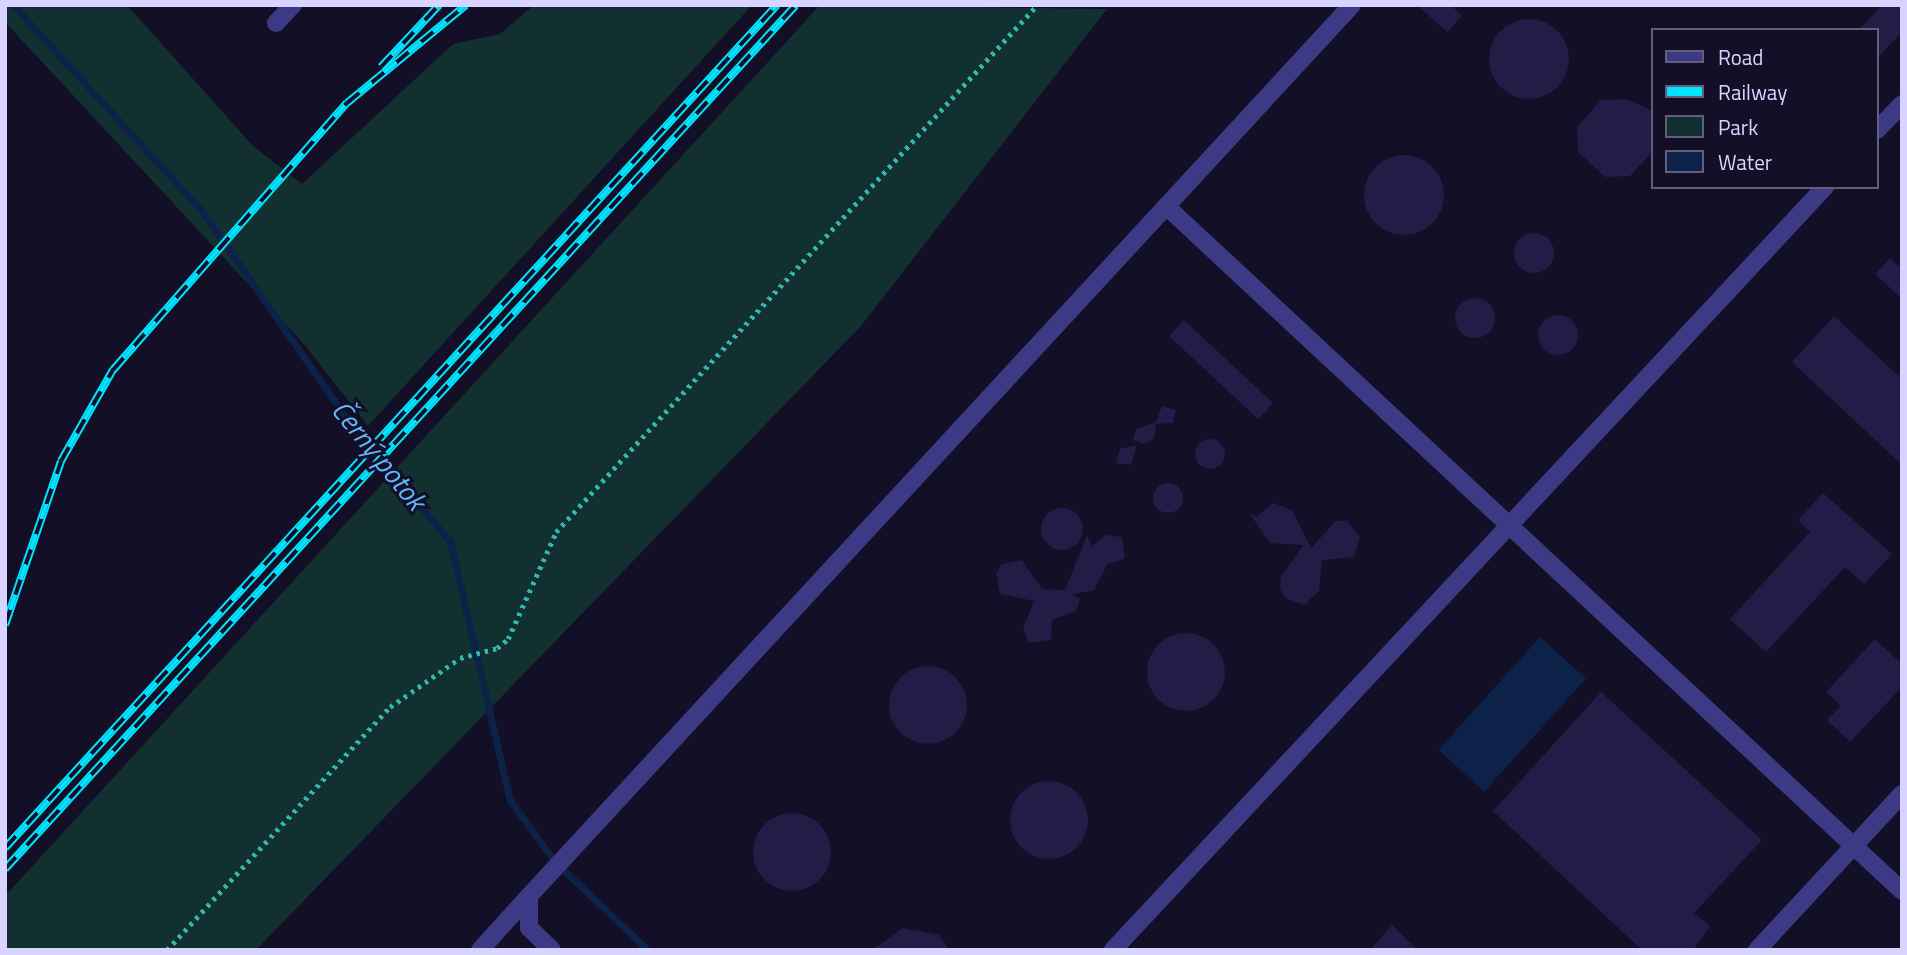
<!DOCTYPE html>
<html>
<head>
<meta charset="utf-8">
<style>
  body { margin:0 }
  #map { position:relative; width:1907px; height:955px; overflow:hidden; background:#130f26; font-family:"Titillium Web",sans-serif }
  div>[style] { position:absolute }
  .green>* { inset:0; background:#12302f }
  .water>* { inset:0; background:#0c2248; transform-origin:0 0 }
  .stream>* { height:7px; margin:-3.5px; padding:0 3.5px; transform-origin:3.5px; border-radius:3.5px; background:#0c2248 }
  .building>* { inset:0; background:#241b47; transform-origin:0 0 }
  .round { border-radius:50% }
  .path>* { height:4.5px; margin-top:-2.25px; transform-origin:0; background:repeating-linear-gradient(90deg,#2fb8b0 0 3.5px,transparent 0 8.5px) }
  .minor>* { height:18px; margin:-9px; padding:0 9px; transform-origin:9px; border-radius:9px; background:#3d3a85 }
  .rail>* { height:8px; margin-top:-4px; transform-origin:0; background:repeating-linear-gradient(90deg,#130f26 0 16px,#00e5ff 0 32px); box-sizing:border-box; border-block:2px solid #00e5ff }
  span { translate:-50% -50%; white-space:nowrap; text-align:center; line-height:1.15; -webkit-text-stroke:6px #130f26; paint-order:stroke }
  .water-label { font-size:28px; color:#62b6ff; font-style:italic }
  .frame { position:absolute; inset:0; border:7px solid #d9d4ff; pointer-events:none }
  .legend { position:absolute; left:1651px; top:28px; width:228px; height:161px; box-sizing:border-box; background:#130f26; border:2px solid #625e7d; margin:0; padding:9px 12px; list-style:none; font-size:21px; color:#d9d4ff }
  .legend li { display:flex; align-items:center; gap:14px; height:35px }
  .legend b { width:35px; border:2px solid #625e7d }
</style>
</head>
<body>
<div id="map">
  <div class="green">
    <div style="clip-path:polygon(5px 5px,127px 5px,253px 146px,302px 184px,453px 44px,500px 34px,534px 5px,752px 5px,368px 426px,303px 343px,5px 22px)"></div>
    <div style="clip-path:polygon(820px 5px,1107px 9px,861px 326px,256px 950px,5px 950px,5px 896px)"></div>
  </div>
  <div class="water">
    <div style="left:1540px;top:637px;width:62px;height:152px;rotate:42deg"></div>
  </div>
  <div class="stream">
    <div style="left:13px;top:5px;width:280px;rotate:47.5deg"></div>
    <div style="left:202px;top:211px;width:262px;rotate:55.1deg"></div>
    <div style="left:352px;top:426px;width:151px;rotate:49.6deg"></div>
    <div style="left:450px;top:541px;width:266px;rotate:77deg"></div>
    <div style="left:510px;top:800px;width:78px;rotate:53.9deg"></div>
    <div style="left:556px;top:863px;width:127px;rotate:43.4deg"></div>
  </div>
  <div class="building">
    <div style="clip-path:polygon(1417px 5px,1451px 5px,1462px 16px,1447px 32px)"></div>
    <div style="clip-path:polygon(1882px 5px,1902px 5px,1902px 32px,1877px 58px,1877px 30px,1859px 30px)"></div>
    <div class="round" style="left:1489px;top:19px;width:80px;height:80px"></div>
    <div style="clip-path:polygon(1626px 99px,1653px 111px,1653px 151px,1630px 176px,1605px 177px,1578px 152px,1577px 127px,1601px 100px)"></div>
    <div class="round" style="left:1364px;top:155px;width:80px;height:80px"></div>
    <div class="round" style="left:1514px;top:233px;width:40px;height:40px"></div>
    <div style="clip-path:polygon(1890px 258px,1902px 269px,1902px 299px,1875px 274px)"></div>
    <div class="round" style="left:1455px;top:298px;width:40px;height:40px"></div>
    <div class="round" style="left:1538px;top:315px;width:40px;height:40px"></div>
    <div style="clip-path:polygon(1834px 316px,1902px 379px,1902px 465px,1792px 362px)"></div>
    <div style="left:1184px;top:320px;width:122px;height:22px;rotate:43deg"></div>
    <div style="clip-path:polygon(1162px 406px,1176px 410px,1173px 423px,1156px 424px,1154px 438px,1144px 444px,1133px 440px,1136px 429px,1156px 422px)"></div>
    <div class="round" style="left:1195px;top:439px;width:30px;height:30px"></div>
    <div style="clip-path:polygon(1137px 445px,1131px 465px,1116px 463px,1120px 449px)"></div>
    <div class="round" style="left:1153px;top:483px;width:30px;height:30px"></div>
    <div style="clip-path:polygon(1823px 493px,1892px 554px,1864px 584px,1845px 567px,1766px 652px,1730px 619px,1810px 532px,1798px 520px)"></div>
    <div style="clip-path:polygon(1273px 503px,1292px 510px,1311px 548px,1336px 521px,1347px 521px,1360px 537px,1354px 557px,1322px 560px,1319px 591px,1304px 605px,1285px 598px,1280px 588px,1281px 577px,1303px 545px,1270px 543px,1250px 514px,1257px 517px)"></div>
    <div class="round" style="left:1041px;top:508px;width:42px;height:42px"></div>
    <div style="clip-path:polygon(1087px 535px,1092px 546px,1106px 535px,1122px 537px,1125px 558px,1107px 565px,1094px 590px,1072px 594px,1080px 599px,1076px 611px,1052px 620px,1051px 640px,1029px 643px,1023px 629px,1034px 601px,1000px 594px,996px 573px,1002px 564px,1022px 560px,1042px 589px,1065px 590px)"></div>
    <div class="round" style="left:1147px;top:633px;width:78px;height:78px"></div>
    <div style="clip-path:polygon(1875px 639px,1902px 664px,1902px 687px,1850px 742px,1827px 720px,1841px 706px,1826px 692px)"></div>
    <div class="round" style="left:889px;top:666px;width:78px;height:78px"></div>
    <div style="clip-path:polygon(1601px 692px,1762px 840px,1694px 913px,1710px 926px,1693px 950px,1642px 950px,1493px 811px)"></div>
    <div class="round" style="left:1010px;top:781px;width:78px;height:78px"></div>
    <div class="round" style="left:753px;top:813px;width:78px;height:78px"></div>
    <div style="clip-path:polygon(1392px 925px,1418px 950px,1370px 950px)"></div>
    <div style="clip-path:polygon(903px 928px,939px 935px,950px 950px,872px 950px)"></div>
  </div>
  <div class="path">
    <div style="left:167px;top:950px;width:330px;rotate:-47.5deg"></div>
    <div style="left:390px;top:707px;width:85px;rotate:-35deg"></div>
    <div style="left:460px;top:658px;width:38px;rotate:-15deg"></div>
    <div style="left:497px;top:648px;width:14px;rotate:-39deg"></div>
    <div style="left:508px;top:639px;width:117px;rotate:-65.8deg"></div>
    <div style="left:556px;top:532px;width:714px;rotate:-47.61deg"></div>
  </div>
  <div class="minor">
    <div style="left:276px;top:23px;width:25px;rotate:-47deg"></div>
    <div style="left:1877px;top:130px;width:36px;rotate:-46deg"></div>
    <div style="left:1166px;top:206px;width:1005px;rotate:42.94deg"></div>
    <div style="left:480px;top:950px;width:73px;rotate:-47.8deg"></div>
    <div style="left:552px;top:950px;width:32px;rotate:-136deg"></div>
    <div style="left:529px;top:928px;width:32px;rotate:-90deg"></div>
    <div style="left:529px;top:896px;width:1213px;rotate:-47.27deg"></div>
    <div style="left:1113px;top:950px;width:1044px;rotate:-46.98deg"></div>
    <div style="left:1757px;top:950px;width:213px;rotate:-47.1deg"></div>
  </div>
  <div class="rail">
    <div style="left:381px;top:67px;width:85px;rotate:-46.9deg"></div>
    <div style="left:5px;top:625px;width:173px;rotate:-71.1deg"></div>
    <div style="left:61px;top:461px;width:105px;rotate:-60.3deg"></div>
    <div style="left:113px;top:370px;width:355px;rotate:-48.8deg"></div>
    <div style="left:347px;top:103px;width:154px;rotate:-39.5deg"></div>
    <div style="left:5px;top:848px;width:1143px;rotate:-47.52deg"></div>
    <div style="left:5px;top:869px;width:1171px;rotate:-47.53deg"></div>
  </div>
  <div class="water-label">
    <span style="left:379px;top:455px;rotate:51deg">Černý potok</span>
  </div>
  <div class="frame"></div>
  <ul class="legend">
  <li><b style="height:9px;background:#3d3a85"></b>Road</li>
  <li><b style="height:9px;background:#00e5ff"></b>Railway</li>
  <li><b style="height:19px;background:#12302f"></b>Park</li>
  <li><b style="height:19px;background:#0c2248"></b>Water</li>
  </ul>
</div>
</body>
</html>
